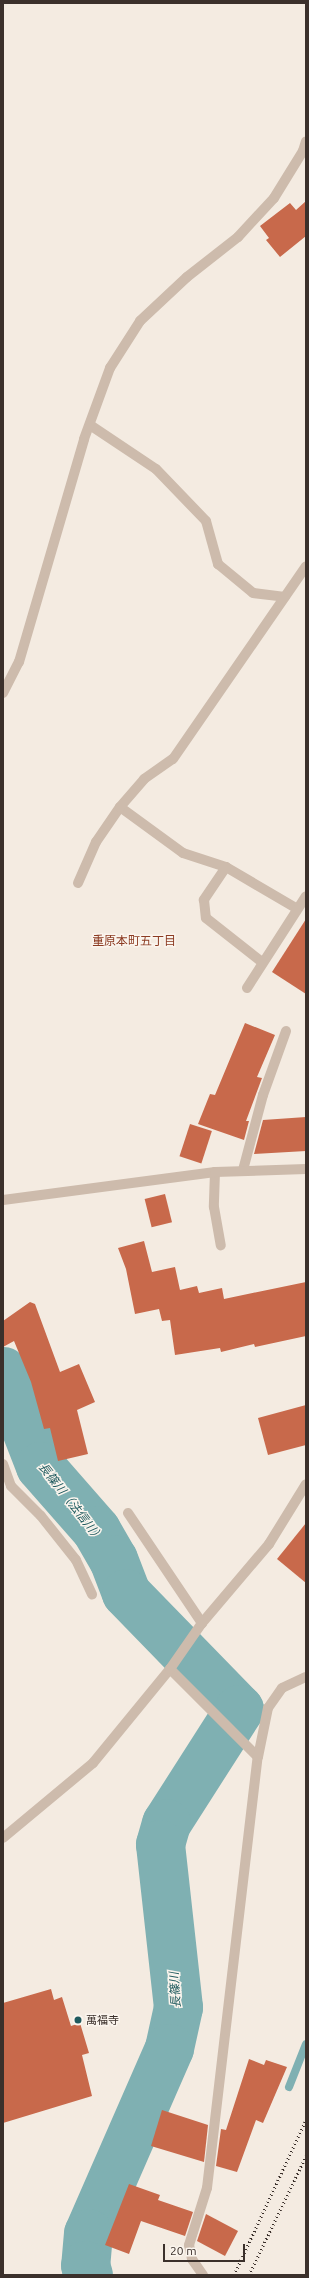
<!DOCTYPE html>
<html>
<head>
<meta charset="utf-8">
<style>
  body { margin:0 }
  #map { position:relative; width:309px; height:2278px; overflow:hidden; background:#f4ebe1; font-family:Ubuntu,"Noto Sans JP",sans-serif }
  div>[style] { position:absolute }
  .stream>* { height:8px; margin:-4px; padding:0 4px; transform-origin:4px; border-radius:4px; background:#7fb0b2 }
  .river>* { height:49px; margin:-24.5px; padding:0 24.5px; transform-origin:24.5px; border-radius:24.5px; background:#7fb0b2 }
  .building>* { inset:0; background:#c8694b; transform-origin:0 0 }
  .minor>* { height:10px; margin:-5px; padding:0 5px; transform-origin:5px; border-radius:5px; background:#cdbbac }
  .rail>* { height:3px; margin-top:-1.5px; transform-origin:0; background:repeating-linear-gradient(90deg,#3b302b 0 1px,transparent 0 4px) }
  .dots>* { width:11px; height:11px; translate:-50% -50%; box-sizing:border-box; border:2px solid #fbf5ee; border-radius:50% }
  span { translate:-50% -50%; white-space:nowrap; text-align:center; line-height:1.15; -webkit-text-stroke:3px #fbf5ee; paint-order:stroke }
  .poi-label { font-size:11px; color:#3b302b }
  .left { translate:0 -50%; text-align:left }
  .neighbourhood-label { font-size:12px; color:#8c3b22 }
  .water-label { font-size:12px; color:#1f5a5e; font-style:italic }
  .frame { position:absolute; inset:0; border:4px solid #3b302b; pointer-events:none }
  .scale { position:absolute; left:163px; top:2244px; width:82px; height:18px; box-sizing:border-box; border:2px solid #3b302b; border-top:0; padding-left:5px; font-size:12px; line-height:14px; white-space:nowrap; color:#3b302b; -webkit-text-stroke:3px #fbf5ee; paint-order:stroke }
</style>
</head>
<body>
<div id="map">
  <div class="stream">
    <div style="left:289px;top:2087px;width:46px;rotate:-68.4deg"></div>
  </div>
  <div class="river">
    <div style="left:3px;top:1371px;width:102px;rotate:68.7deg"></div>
    <div style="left:40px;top:1466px;width:85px;rotate:48.8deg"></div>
    <div style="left:96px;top:1530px;width:34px;rotate:60deg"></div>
    <div style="left:113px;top:1559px;width:36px;rotate:69deg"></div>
    <div style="left:126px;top:1593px;width:162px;rotate:45.8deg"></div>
    <div style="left:239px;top:1709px;width:135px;rotate:122.6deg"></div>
    <div style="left:166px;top:1823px;width:22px;rotate:106deg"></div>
    <div style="left:160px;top:1844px;width:164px;rotate:83.7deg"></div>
    <div style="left:178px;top:2007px;width:42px;rotate:102.4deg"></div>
    <div style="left:169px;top:2048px;width:202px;rotate:113.6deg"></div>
    <div style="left:88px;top:2233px;width:32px;rotate:95deg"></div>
    <div style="left:85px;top:2265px;width:10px;rotate:73deg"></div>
  </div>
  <div class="building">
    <div style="clip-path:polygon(306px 201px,306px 236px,280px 257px,266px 240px,269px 238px,260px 226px,290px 203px,296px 210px)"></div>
    <div style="clip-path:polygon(306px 919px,306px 994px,272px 972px)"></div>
    <div style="clip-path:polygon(245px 1023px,275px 1035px,257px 1077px,262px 1078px,246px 1121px,249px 1121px,244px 1140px,198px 1124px,210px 1094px,215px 1095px)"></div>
    <div style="clip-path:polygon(306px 1117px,306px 1151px,254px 1154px,263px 1120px)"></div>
    <div style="left:190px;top:1124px;width:23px;height:34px;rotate:18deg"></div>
    <div style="left:165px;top:1194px;width:29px;height:21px;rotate:76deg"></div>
    <div style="clip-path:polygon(144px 1241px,152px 1272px,175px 1267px,180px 1290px,197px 1286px,199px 1293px,222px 1288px,224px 1299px,306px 1282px,306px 1336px,255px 1347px,254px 1344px,221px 1352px,220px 1348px,175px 1355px,170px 1320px,162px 1321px,159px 1309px,135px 1314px,126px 1269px,118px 1248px)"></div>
    <div style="clip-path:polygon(30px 1302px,35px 1304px,60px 1372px,79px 1364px,95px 1402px,77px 1410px,88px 1454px,58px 1461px,50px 1428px,44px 1429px,31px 1382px,14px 1341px,3px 1347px,3px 1321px)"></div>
    <div style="clip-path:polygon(306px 1405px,306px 1445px,268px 1455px,258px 1418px)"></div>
    <div style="clip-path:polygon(306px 1523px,306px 1583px,277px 1559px)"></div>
    <div style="clip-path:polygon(51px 1989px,54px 2000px,62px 1997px,71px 2026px,80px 2023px,89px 2053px,82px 2055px,92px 2096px,3px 2123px,3px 2003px)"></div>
    <div style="clip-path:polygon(249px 2059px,264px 2065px,266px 2060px,287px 2067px,263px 2123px,256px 2120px,237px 2172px,216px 2166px,221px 2129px,226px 2130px)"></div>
    <div style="clip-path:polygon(162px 2110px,208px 2125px,204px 2162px,151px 2146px)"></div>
    <div style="clip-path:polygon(129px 2184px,160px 2195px,158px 2200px,193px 2212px,185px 2236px,141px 2221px,129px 2254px,105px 2245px)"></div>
    <div style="clip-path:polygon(206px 2214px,238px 2231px,225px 2256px,197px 2241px)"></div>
  </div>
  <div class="minor">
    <div style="left:90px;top:425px;width:79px;rotate:33.7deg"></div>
    <div style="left:156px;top:469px;width:72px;rotate:46.1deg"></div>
    <div style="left:206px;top:521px;width:45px;rotate:74.4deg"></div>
    <div style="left:218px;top:564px;width:45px;rotate:39.6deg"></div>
    <div style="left:253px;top:593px;width:32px;rotate:7deg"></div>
    <div style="left:3px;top:693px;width:35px;rotate:-63deg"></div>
    <div style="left:19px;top:662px;width:232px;rotate:-73.7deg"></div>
    <div style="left:84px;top:439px;width:76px;rotate:-69.9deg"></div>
    <div style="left:110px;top:368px;width:56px;rotate:-57.4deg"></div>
    <div style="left:140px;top:321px;width:64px;rotate:-43.1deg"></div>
    <div style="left:187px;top:277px;width:65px;rotate:-38.1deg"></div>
    <div style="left:238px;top:237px;width:53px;rotate:-47.3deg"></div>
    <div style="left:274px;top:198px;width:55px;rotate:-58.3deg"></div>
    <div style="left:303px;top:151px;width:10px;rotate:-73deg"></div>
    <div style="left:120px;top:807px;width:78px;rotate:36.1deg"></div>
    <div style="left:183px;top:853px;width:45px;rotate:18deg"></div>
    <div style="left:226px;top:867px;width:81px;rotate:30.4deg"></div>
    <div style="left:226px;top:867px;width:40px;rotate:124deg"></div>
    <div style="left:204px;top:900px;width:18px;rotate:84deg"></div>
    <div style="left:206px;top:918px;width:71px;rotate:38.2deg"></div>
    <div style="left:78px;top:883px;width:45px;rotate:-66.3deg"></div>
    <div style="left:96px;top:842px;width:42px;rotate:-55.6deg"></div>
    <div style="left:120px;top:807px;width:37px;rotate:-49deg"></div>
    <div style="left:144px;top:779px;width:35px;rotate:-35deg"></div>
    <div style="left:173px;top:759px;width:234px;rotate:-55.4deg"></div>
    <div style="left:247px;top:988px;width:109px;rotate:-57.3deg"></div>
    <div style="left:243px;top:1170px;width:78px;rotate:-75.1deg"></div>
    <div style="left:263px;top:1095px;width:68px;rotate:-70.2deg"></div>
    <div style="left:215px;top:1172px;width:35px;rotate:92deg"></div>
    <div style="left:214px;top:1207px;width:39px;rotate:80deg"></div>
    <div style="left:3px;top:1200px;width:214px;rotate:-7.5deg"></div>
    <div style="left:215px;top:1172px;width:91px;rotate:-1.9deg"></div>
    <div style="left:3px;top:1464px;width:23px;rotate:70deg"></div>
    <div style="left:11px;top:1486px;width:42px;rotate:45deg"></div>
    <div style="left:41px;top:1516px;width:56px;rotate:51.5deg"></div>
    <div style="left:76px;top:1560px;width:38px;rotate:65deg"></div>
    <div style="left:128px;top:1513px;width:133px;rotate:56.1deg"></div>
    <div style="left:170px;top:1669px;width:124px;rotate:45deg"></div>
    <div style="left:3px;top:1838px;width:117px;rotate:-39.8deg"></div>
    <div style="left:93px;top:1763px;width:122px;rotate:-50.7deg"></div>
    <div style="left:170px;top:1669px;width:56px;rotate:-55.2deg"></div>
    <div style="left:202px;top:1623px;width:104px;rotate:-49.7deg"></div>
    <div style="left:269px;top:1544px;width:70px;rotate:-58.3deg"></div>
    <div style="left:203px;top:2275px;width:19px;rotate:-125deg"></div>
    <div style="left:192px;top:2259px;width:14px;rotate:-102deg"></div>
    <div style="left:189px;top:2245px;width:60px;rotate:-72.5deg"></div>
    <div style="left:207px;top:2188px;width:434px;rotate:-83.3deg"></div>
    <div style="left:258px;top:1757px;width:50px;rotate:-78.5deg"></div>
    <div style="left:268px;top:1708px;width:24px;rotate:-55deg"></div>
    <div style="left:282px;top:1688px;width:26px;rotate:-25deg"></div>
  </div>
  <div class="rail">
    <div style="left:234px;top:2275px;width:171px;rotate:-65.1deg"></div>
    <div style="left:249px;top:2275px;width:132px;rotate:-64.4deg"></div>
  </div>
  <div class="dots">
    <div style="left:78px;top:2020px;background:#1f5a5e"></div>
  </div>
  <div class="poi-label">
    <span class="left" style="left:86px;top:2020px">萬福寺</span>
  </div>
  <div class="neighbourhood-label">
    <span style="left:134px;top:941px">重原本町五丁目</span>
  </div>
  <div class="water-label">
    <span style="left:71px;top:1502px;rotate:52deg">長篠川（法信川）</span>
    <span style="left:175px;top:1990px;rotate:-94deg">長篠川</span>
  </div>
  <div class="frame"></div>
  <div class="scale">20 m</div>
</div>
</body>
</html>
